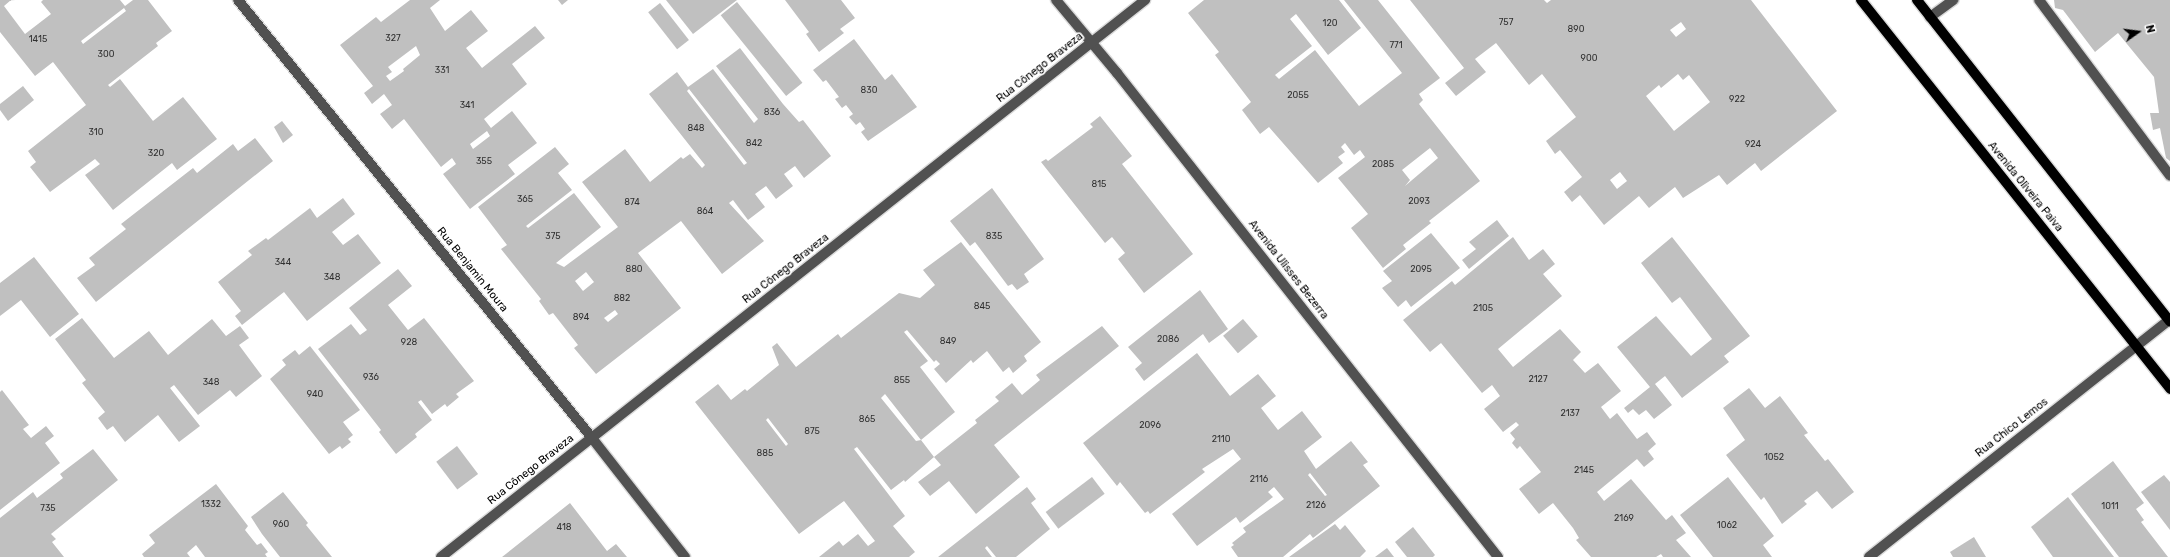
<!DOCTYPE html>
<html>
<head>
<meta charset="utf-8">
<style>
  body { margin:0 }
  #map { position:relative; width:2170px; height:557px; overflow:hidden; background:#fff; font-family:Rubik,sans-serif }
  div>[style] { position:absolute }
  .building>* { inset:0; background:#c0c0c0; transform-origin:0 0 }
  .roads { filter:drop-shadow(1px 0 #dbdbdb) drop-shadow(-1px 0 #dbdbdb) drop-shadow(0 1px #dbdbdb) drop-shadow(0 -1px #dbdbdb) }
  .minor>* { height:10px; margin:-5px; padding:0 5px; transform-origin:5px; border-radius:5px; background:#515151 }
  .major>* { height:10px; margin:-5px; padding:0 5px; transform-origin:5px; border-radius:5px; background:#000 }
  span { translate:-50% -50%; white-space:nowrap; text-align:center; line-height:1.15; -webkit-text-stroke:3.5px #fff; paint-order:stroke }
  .number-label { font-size:9px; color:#303030 }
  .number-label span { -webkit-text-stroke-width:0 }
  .street-label { font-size:11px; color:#000 }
  .north { position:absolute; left:2118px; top:12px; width:40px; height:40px; -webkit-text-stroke:3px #fff; paint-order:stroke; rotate:76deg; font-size:11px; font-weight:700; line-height:16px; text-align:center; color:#000 }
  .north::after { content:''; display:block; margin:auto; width:14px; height:18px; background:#000; clip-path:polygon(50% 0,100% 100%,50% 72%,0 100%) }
</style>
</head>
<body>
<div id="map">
  <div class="building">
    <div style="clip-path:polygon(evenodd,0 0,11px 0,4px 6px,25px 34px,51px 14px,41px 2px,43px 0,120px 0,125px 6px,133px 0,148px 0,172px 31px,156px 43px,158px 46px,108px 85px,110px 87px,120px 79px,153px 121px,183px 97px,217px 139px,177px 170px,172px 163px,113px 210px,85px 175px,100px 164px,95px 159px,50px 192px,30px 167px,36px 162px,28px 151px,86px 105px,53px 62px,35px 76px,0 32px,0 0,124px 8px,126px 11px,83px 44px,81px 41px,124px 8px)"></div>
    <div style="clip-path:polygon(evenodd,410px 0,440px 0,430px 8px,445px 31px,471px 10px,488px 31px,466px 48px,482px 68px,535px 26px,545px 38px,512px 64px,527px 84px,484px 119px,491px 128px,512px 111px,537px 143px,508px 165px,515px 174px,470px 209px,443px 174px,456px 164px,452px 158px,441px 167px,404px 119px,392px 129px,380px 114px,392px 105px,384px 94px,372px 104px,364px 93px,373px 86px,340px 45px,376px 17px,381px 22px,410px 0,416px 46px,420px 55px,403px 69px,404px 71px,390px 81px,386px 76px,392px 72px,388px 67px,416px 46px,410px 0,487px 131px,490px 136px,473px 149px,470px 144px,487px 131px)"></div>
    <div style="clip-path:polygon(558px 0,568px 0,562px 5px)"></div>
    <div style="clip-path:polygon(666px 0,737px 0,693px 34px)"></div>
    <div style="clip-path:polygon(785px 0,841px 0,855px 18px,840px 29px,844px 33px,819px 52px,806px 34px,809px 32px)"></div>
    <div style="clip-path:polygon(evenodd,1204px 0,1339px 0,1361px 28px,1328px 55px,1296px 14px,1290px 19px,1312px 46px,1275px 75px,1279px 79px,1315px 50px,1359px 106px,1402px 73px,1344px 0,1378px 0,1440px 78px,1419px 94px,1423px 100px,1419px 104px,1480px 181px,1429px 221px,1431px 223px,1403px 245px,1406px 249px,1383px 268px,1351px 228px,1368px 214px,1338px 178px,1365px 157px,1360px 150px,1354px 155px,1345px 143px,1341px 147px,1345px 152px,1338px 157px,1343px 163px,1318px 183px,1269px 127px,1260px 134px,1242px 110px,1251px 102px,1215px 55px,1219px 52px,1188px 13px,1204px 0,1430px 148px,1438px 158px,1405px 186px,1410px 180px,1402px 170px,1430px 148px)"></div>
    <div style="clip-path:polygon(evenodd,1410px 0,1544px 0,1547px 3px,1551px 0,1751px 0,1837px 111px,1761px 171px,1755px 163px,1727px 185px,1719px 175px,1683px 198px,1675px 187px,1649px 208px,1639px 196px,1604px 225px,1580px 195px,1572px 202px,1564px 192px,1582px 177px,1560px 150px,1555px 154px,1546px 141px,1576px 117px,1542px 74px,1529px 85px,1496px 43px,1475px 59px,1486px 72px,1456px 96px,1445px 83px,1464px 68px,1410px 0,1681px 22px,1686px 29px,1676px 37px,1670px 30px,1681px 22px,1410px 0,1678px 74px,1683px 80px,1689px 75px,1710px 102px,1674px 131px,1646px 96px,1659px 85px,1661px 88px,1678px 74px,1410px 0,1620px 172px,1627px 181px,1617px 189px,1610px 180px,1620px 172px)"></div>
    <div style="clip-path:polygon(2054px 0,2170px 0,2170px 161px,2166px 158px,2160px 128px,2153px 130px,2150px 113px,2159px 113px,2154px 77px,2118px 33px,2095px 52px,2063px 10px,2055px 8px)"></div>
    <div style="left:737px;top:2px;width:104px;height:21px;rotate:51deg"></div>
    <div style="left:660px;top:3px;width:47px;height:15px;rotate:52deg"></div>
    <div style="clip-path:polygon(854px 39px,885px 80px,892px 74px,917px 107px,868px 141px,861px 132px,865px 129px,860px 122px,856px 125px,849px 117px,853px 114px,846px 105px,842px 108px,835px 99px,839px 97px,826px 80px,823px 82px,813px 70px)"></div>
    <div style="clip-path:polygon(evenodd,740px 48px,783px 104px,799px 122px,803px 120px,831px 156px,804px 178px,795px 166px,784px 174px,793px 186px,776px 199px,766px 186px,755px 194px,765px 207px,748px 220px,733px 200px,729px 203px,764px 241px,722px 274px,681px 221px,638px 253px,681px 308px,596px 374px,574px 348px,578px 345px,553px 313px,549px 315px,539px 301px,541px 299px,501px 249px,507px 245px,478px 207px,555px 147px,569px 164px,558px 173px,572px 190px,526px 226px,528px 228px,574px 193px,601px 227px,556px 263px,564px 267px,618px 227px,582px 182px,625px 149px,650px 182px,681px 157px,683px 159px,690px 154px,702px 168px,705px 165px,649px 94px,677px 72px,688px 87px,713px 69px,754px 123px,758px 119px,716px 66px,740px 48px,689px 89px,747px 163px,744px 165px,687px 91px,689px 89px,740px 48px,586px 272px,594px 282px,583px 291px,575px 281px,586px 272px,740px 48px,615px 310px,618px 314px,608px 322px,604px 318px,615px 310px)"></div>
    <div style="clip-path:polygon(23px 86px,34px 100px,8px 121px,0 110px,0 104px)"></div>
    <div style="clip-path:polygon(1100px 116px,1132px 156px,1122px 164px,1193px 254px,1144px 293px,1118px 259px,1125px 253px,1112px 237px,1105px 243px,1041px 162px,1046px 159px,1048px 161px,1093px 127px,1090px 124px)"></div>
    <div style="clip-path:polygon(282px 121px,293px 135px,283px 143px,274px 127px)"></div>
    <div style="clip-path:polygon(255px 138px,273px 161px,96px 302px,77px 278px,95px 265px,89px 258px,126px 229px,121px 224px,193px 168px,197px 173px,233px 144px,238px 151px)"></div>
    <div style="clip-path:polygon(992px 188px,1044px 259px,1024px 274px,1029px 282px,1017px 290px,1012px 284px,1008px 286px,975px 242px,970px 246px,950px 221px)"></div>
    <div style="clip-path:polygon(343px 198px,355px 214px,332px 232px,343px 245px,358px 234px,381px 263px,307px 321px,284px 292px,242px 325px,235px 316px,241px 311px,218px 282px,252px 255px,248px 251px,266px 238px,268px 240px,310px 208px,317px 218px)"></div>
    <div style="clip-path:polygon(1497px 220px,1509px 236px,1469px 269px,1462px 260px,1476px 249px,1469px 242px)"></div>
    <div style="clip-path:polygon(1431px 233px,1460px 268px,1411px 307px,1406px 300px,1398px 307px,1382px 288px,1392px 281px,1383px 271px)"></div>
    <div style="clip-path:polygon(1513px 237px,1529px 260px,1543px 249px,1555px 264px,1543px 274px,1562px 296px,1498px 349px,1513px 367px,1560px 329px,1581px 352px,1573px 360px,1585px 373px,1598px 363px,1621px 391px,1601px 407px,1610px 419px,1617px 413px,1637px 439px,1647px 432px,1656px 444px,1648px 451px,1654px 459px,1644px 467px,1637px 459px,1597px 492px,1604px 501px,1631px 479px,1666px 520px,1672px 515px,1686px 533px,1676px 540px,1691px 557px,1663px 557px,1661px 554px,1656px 557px,1591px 557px,1576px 540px,1579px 538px,1573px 528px,1553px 503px,1539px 514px,1519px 489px,1541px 472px,1520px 446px,1517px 449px,1512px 443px,1515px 439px,1510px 433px,1519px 425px,1516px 422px,1503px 432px,1484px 409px,1500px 396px,1492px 385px,1482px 393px,1441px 343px,1430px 352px,1403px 320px,1452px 281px,1455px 285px)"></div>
    <div style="clip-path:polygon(1672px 237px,1750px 336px,1724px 356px,1729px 362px,1682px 398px,1665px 376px,1655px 384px,1672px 405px,1654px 419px,1646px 410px,1639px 415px,1633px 409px,1628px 413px,1624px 408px,1650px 387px,1617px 347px,1656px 316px,1691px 356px,1712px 339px,1680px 297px,1672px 303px,1641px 263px)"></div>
    <div style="clip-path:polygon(evenodd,961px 242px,1041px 342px,1024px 356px,1027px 361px,1013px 373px,1009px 367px,1003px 372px,987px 351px,973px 363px,971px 360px,946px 383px,934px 369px,940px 364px,936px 360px,934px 362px,907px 330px,904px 332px,928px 361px,920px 367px,955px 412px,921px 440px,885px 394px,881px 398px,916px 441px,921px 440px,934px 457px,905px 482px,904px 480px,891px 490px,857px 447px,854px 449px,905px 516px,893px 526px,915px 552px,909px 557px,819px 557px,839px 541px,843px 546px,858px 534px,868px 546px,875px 541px,844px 501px,799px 534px,695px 402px,718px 384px,731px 400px,745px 389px,747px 391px,779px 365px,772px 347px,777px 343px,796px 367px,838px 334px,841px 338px,899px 293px,920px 298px,935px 285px,923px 270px,961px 242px,768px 418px,788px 444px,786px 446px,766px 420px,768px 418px)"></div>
    <div style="clip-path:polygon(34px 257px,79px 314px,50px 337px,21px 300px,0 316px,0 283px)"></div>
    <div style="clip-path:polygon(398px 269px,412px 286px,388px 305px,408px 330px,424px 318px,474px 381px,456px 394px,459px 397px,447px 407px,445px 404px,432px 414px,421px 400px,418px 402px,432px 420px,415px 434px,417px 437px,396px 454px,379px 432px,381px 430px,318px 349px,351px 324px,360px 335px,367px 330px,349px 308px)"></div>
    <div style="clip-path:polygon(1200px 290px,1228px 329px,1209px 343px,1203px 334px,1144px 381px,1135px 369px,1142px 363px,1128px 347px)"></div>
    <div style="clip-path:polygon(82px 318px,114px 358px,149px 331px,168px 355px,212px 319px,226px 336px,240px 326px,249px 338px,239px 345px,262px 376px,236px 397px,230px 390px,198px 415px,174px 385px,170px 388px,200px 426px,179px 442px,158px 415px,125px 442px,113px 426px,107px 430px,98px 418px,105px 412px,82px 383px,86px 380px,55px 339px)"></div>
    <div style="left:1243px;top:319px;width:23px;height:26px;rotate:50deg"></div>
    <div style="clip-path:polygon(1102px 326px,1119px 346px,994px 445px,1020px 477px,976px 514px,949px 481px,930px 496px,918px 482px,941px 465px,934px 457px,977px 423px,975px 420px,999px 401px,995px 397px,1012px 383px,1022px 395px,1040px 380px,1036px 375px)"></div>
    <div style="clip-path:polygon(310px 346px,360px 410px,343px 422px,353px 435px,348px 439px,351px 442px,342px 449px,340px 446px,329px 454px,270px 379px,286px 365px,282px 360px,295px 350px,299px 355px)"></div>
    <div style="clip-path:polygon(evenodd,1197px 353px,1230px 396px,1258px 374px,1276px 396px,1261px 408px,1278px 430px,1302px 411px,1322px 437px,1304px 451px,1316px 469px,1351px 441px,1368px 462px,1363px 465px,1380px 486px,1313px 538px,1310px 534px,1283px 557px,1238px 557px,1231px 547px,1234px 545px,1232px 543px,1246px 532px,1243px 528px,1284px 499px,1274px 487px,1268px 492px,1273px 497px,1240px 523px,1236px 517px,1197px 546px,1172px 514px,1241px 459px,1233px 449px,1202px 469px,1205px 472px,1150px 514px,1148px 511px,1145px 513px,1120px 482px,1117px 486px,1083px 443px,1197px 353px,1310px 473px,1327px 495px,1325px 496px,1308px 475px,1310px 473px)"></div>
    <div style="clip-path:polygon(1749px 388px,1765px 408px,1780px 396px,1808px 433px,1804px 435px,1825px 461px,1828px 459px,1854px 492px,1832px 509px,1817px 491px,1804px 501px,1807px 504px,1782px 524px,1764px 497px,1761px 500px,1726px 455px,1745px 440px,1723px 408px)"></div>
    <div style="clip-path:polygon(2px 390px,29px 425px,23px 429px,31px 438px,46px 426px,54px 436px,45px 443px,60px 463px,0 510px,0 392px)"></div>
    <div style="left:457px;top:446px;width:35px;height:26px;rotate:53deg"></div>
    <div style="clip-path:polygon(93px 449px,118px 480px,51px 534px,56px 539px,52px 542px,64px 557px,0 557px,0 518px,33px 492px,37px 498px,63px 478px,60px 474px)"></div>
    <div style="clip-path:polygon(2113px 461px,2144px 503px,2136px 509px,2144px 520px,2141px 522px,2168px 557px,2119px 557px,2071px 494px)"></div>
    <div style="clip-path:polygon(2164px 475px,2170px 482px,2170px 530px,2141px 492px)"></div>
    <div style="left:1092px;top:477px;width:21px;height:58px;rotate:53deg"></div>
    <div style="clip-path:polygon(1728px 477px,1774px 536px,1763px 545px,1772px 557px,1713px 557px,1680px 515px)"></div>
    <div style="clip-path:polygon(216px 484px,248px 526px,245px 530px,257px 545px,261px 543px,268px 552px,265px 554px,267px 557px,205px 557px,196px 545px,187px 553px,190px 557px,144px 557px,142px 554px,155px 543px,149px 535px)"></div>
    <div style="clip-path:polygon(1027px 487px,1036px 499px,1031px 503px,1050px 529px,1016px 557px,996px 557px,987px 546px,985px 548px,992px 557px,938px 557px)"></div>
    <div style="clip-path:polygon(283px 492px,308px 523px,306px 525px,332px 557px,280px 557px,262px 534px,251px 517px)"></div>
    <div style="clip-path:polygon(2068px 497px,2114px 557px,2053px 557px,2031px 527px)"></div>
    <div style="clip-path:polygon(570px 503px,607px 551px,616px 544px,627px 557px,502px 557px)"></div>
    <div style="clip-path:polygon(1335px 524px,1340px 530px,1345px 525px,1366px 551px,1360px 557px,1289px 557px)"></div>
    <div style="clip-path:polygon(1413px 527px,1435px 555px,1433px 557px,1407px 557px,1395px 542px)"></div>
    <div style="clip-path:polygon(1974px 537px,1986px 557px,1953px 557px,1950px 552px)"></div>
    <div style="clip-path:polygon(1387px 548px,1394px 557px,1375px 557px)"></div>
  </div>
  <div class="roads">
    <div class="minor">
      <div style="left:238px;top:0;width:563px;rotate:51.05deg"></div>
      <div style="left:592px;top:438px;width:151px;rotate:52deg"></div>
      <div style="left:1056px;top:0;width:95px;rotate:50.1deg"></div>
      <div style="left:1117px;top:73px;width:616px;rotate:51.79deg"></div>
      <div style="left:2039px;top:0;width:219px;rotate:53.3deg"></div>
      <div style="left:1930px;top:17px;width:29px;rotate:-36deg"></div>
      <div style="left:441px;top:557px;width:898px;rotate:-38.35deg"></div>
      <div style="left:1869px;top:557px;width:384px;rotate:-38.3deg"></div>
    </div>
    <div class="major">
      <div style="left:1861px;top:0;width:497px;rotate:51.5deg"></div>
      <div style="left:1917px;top:0;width:409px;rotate:51.8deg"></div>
    </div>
  </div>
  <div class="number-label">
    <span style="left:1506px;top:22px">757</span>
    <span style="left:1330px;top:23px">120</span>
    <span style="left:1576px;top:29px">890</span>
    <span style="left:393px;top:38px">327</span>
    <span style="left:38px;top:39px">1415</span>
    <span style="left:1396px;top:45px">771</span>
    <span style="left:106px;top:54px">300</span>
    <span style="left:1589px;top:58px">900</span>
    <span style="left:442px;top:70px">331</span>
    <span style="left:869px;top:90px">830</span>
    <span style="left:1298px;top:95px">2055</span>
    <span style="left:1737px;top:99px">922</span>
    <span style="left:467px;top:105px">341</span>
    <span style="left:772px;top:112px">836</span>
    <span style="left:696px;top:128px">848</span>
    <span style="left:96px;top:132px">310</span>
    <span style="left:754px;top:143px">842</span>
    <span style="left:1753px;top:144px">924</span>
    <span style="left:156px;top:153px">320</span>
    <span style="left:484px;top:161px">355</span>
    <span style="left:1383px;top:164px">2085</span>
    <span style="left:1099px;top:184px">815</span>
    <span style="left:525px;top:199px">365</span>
    <span style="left:1419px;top:201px">2093</span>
    <span style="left:632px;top:202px">874</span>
    <span style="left:705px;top:211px">864</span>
    <span style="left:553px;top:236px">375</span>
    <span style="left:994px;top:236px">835</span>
    <span style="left:283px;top:262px">344</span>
    <span style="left:634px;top:269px">880</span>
    <span style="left:1421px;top:269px">2095</span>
    <span style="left:332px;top:277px">348</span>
    <span style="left:622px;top:298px">882</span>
    <span style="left:982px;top:306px">845</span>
    <span style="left:1483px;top:308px">2105</span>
    <span style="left:581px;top:317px">894</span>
    <span style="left:1168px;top:339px">2086</span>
    <span style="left:948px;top:341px">849</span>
    <span style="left:409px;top:342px">928</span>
    <span style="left:371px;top:377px">936</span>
    <span style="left:1538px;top:379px">2127</span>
    <span style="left:902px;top:380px">855</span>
    <span style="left:211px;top:382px">348</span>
    <span style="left:315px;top:394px">940</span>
    <span style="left:1570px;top:413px">2137</span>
    <span style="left:867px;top:419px">865</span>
    <span style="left:1150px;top:425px">2096</span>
    <span style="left:812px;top:431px">875</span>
    <span style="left:1221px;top:439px">2110</span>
    <span style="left:765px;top:453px">885</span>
    <span style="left:1774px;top:457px">1052</span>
    <span style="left:1584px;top:470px">2145</span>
    <span style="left:1259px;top:479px">2116</span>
    <span style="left:211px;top:504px">1332</span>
    <span style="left:1316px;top:505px">2126</span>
    <span style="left:2110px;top:506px">1011</span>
    <span style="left:48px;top:508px">735</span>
    <span style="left:1624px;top:518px">2169</span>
    <span style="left:281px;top:524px">960</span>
    <span style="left:1727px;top:525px">1062</span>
    <span style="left:564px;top:527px">418</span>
  </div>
  <div class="street-label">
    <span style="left:1040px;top:68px;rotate:-38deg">Rua Cônego Braveza</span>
    <span style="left:2025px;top:187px;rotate:51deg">Avenida Oliveira Paiva</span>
    <span style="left:786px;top:269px;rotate:-38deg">Rua Cônego Braveza</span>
    <span style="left:472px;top:270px;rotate:51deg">Rua Benjamin Moura</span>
    <span style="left:1288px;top:270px;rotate:52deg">Avenida Ulisses Bezerra</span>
    <span style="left:2012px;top:428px;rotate:-38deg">Rua Chico Lemos</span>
    <span style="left:531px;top:470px;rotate:-38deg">Rua Cônego Braveza</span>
  </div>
  <div class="north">N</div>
</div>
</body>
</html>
